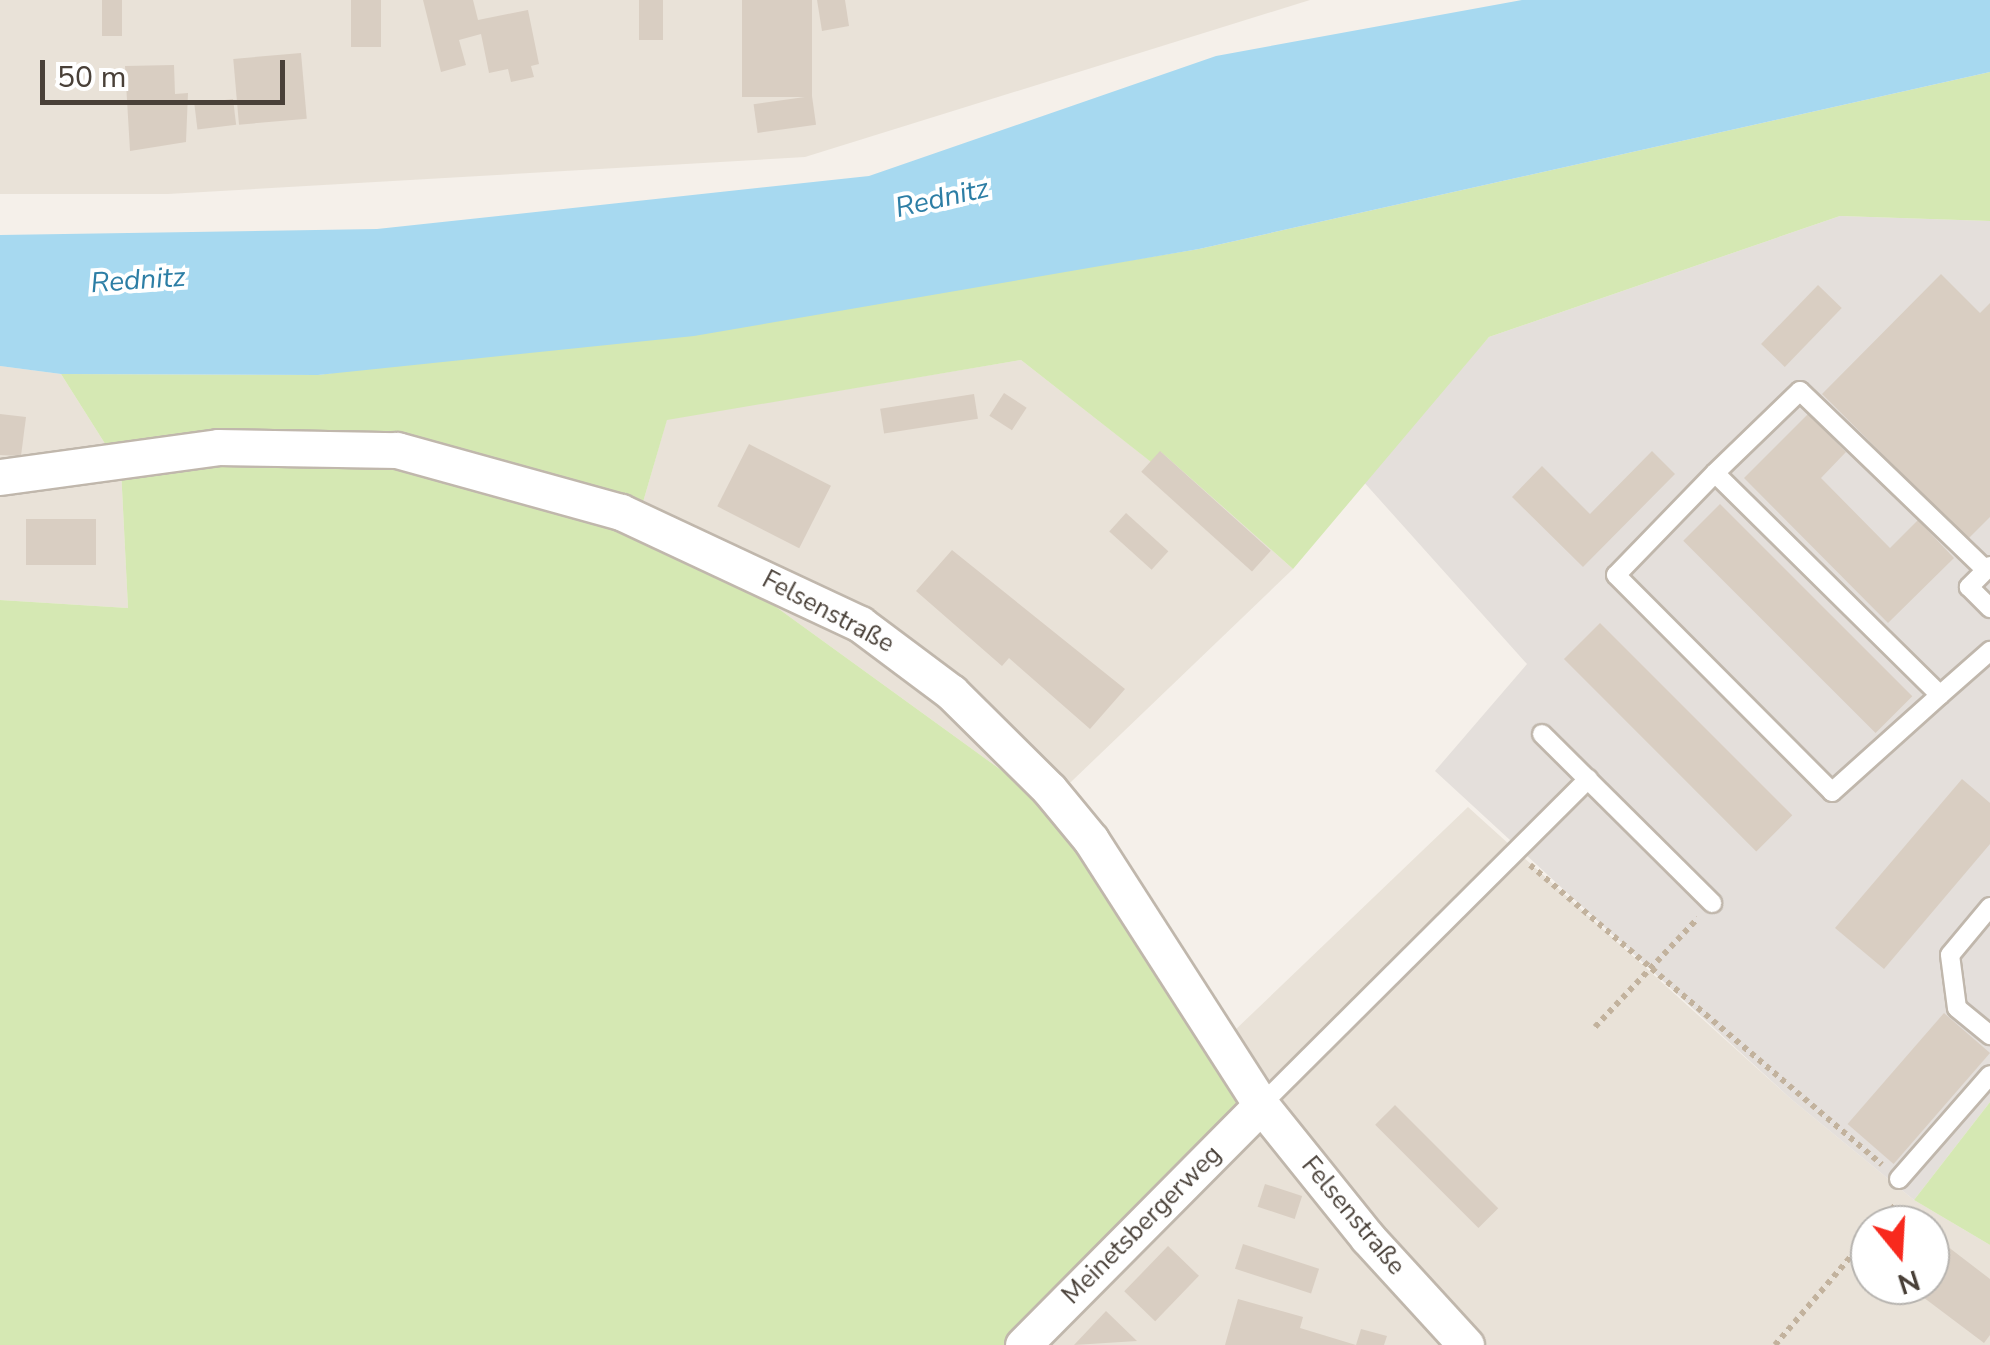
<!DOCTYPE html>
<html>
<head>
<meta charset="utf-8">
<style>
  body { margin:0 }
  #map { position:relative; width:1990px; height:1345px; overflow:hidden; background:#f5f0ea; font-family:"Nunito Sans",sans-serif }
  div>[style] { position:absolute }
  .residential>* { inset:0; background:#e9e2d8 }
  .industrial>* { inset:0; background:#e4dfdb }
  .green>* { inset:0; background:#d5e8b3 }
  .water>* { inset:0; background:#a7d9f0 }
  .building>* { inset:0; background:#d9cec2; transform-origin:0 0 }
  .path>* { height:6px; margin-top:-3px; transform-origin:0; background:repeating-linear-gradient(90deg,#c2b29d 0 5px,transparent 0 10px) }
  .roads { filter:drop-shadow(2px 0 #c0b7ac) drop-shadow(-2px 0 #c0b7ac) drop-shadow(0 2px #c0b7ac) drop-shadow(0 -2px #c0b7ac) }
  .lane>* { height:18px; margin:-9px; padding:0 9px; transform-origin:9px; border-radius:9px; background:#fff }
  .street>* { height:35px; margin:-17.5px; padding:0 17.5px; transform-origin:17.5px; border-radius:17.5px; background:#fff }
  span { translate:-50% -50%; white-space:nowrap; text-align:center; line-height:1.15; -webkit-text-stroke:8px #fff; paint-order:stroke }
  .street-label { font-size:25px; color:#494038 }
  .water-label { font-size:28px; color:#2d7ea5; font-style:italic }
  .north { position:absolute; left:1850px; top:1205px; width:100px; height:100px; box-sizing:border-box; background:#fff; border:2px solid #b6b3af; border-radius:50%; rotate:162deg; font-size:28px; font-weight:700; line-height:40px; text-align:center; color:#494038 }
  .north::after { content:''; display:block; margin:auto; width:35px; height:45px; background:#f8291d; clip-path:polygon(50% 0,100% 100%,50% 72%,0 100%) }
  .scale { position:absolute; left:40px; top:60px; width:245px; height:45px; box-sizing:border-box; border:5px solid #494038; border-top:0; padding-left:12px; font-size:30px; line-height:35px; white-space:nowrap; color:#494038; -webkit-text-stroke:8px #fff; paint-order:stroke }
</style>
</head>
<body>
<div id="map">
  <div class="residential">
    <div style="clip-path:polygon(0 0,1310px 0,805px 157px,168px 194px,0 194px)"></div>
    <div style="clip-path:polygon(1021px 360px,1150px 461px,1160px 451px,1293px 569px,1048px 804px,641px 509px,667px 419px)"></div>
    <div style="clip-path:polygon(0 366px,61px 374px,121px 469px,128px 608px,0 600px)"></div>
    <div style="clip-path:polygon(evenodd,1468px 807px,1791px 1099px,1914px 1200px,1990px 1245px,1990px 1345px,1007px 1345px,1210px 1054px,1468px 807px,1870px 1225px,1930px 1225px,1930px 1285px,1870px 1285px,1870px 1225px)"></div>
  </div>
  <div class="industrial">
    <div style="clip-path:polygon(1840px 216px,1990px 221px,1990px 1102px,1914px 1200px,1791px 1099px,1435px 771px,1527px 664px,1362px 480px,1489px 337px)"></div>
  </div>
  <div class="green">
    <div style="clip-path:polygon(1990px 72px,1990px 221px,1840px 216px,1489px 337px,1293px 569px,1161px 452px,1151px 462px,1021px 360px,667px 420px,641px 509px,1048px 804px,1246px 1108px,1006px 1345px,0 1345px,0 600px,128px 608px,121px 469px,61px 374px,318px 375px,1004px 281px,1199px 249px)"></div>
    <div style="clip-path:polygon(1990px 1102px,1990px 1245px,1914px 1200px)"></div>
  </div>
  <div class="water">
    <div style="clip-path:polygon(1522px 0,1990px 0,1990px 72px,1199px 249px,694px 336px,318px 375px,61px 374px,0 366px,0 235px,377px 229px,869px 176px,1216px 56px)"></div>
  </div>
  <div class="building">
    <div style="left:102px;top:0;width:20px;height:36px"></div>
    <div style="left:351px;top:0;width:30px;height:47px"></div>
    <div style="clip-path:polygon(423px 0,473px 0,478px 20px,528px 10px,539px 64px,531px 66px,534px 77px,511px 82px,508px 69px,489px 73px,481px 34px,459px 40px,466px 65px,441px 72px)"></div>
    <div style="left:639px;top:0;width:24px;height:40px"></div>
    <div style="left:742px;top:0;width:70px;height:97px"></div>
    <div style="clip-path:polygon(817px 0,845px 0,849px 26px,822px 31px)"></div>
    <div style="left:301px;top:53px;width:66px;height:68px;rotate:85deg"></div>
    <div style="clip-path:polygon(174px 65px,175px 94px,188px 93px,186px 142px,130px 151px,125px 66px)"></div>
    <div style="left:812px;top:96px;width:29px;height:59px;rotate:82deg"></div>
    <div style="left:233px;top:99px;width:26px;height:39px;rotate:83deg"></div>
    <div style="clip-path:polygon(1941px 274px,1980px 313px,1990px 303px,1990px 517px,1968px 539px,1822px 394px)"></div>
    <div style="left:1818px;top:285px;width:33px;height:82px;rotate:44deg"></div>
    <div style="left:1004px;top:393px;width:27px;height:27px;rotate:33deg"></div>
    <div style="left:974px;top:394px;width:25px;height:95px;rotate:81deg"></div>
    <div style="clip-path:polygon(0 414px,26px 417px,21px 456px,0 455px)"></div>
    <div style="clip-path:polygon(1808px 414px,1846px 452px,1821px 478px,1890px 548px,1918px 520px,1954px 558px,1888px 623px,1744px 478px)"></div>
    <div style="left:749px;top:444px;width:92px;height:70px;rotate:27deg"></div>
    <div style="left:1160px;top:451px;width:149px;height:28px;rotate:42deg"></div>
    <div style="clip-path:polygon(1652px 451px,1675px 474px,1583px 567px,1512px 497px,1542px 466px,1590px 514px)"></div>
    <div style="left:1720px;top:504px;width:272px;height:52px;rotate:45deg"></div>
    <div style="left:1126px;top:513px;width:57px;height:25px;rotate:42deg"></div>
    <div style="left:26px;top:519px;width:70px;height:46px"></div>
    <div style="clip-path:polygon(952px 550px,1125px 689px,1090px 729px,1009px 658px,1002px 666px,916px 591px)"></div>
    <div style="left:1600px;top:623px;width:272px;height:51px;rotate:45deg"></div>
    <div style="clip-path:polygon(1962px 779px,1990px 803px,1990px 844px,1884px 969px,1835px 928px)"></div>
    <div style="left:1944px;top:1013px;width:61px;height:147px;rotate:41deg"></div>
    <div style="left:1395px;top:1105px;width:146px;height:28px;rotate:45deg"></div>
    <div style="left:1265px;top:1184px;width:39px;height:24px;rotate:18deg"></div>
    <div style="clip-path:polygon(1930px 1233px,1990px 1279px,1990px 1335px,1984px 1343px,1907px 1285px,1930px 1285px)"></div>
    <div style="left:1243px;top:1244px;width:80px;height:26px;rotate:18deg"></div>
    <div style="left:1168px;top:1246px;width:43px;height:63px;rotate:44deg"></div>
    <div style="clip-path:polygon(1238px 1299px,1303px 1317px,1300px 1328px,1356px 1345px,1225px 1345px)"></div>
    <div style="clip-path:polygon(1106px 1311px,1137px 1341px,1074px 1345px)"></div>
    <div style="clip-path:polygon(1361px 1329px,1387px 1336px,1384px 1345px,1356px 1345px)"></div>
  </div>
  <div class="path">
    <div style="left:1530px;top:865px;width:462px;rotate:40.4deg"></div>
    <div style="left:1595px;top:1027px;width:150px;rotate:-46.6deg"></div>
    <div style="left:1878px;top:1225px;width:29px;rotate:-49deg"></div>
    <div style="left:1775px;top:1345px;width:146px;rotate:-49.4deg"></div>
  </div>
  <div class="roads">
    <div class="lane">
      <div style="left:1715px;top:473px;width:118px;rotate:-44deg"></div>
      <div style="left:1800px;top:391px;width:258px;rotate:43.9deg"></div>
      <div style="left:1990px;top:566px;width:30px;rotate:135deg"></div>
      <div style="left:1969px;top:587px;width:30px;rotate:45deg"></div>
      <div style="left:1940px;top:695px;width:316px;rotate:-135.4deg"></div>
      <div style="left:1715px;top:473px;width:142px;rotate:134.1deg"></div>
      <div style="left:1616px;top:575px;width:306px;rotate:45.1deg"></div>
      <div style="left:1832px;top:792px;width:145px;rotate:-41.9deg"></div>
      <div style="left:1940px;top:695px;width:67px;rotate:-41.3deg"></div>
      <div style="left:1542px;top:734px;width:240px;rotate:44.8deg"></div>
      <div style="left:1990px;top:907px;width:62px;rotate:129.8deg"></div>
      <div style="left:1950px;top:955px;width:53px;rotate:82.5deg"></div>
      <div style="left:1957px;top:1008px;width:43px;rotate:39.3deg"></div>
      <div style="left:1261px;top:1105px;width:462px;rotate:-44.9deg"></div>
      <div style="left:1899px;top:1179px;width:138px;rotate:-48.8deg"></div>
    </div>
    <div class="street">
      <div style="left:0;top:477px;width:220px;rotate:-7.8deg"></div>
      <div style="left:218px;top:447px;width:179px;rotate:1deg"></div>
      <div style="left:397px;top:450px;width:232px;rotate:15.5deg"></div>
      <div style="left:621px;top:512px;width:264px;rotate:25.1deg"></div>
      <div style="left:860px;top:624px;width:114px;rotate:36.8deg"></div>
      <div style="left:951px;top:692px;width:138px;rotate:44.7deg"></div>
      <div style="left:1049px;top:789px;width:66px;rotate:50.5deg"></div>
      <div style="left:1091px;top:840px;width:315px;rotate:57.3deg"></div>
      <div style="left:1261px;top:1105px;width:171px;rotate:51.2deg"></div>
      <div style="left:1368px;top:1238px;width:145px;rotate:47.5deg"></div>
      <div style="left:1023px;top:1345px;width:338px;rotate:-45.2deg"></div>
    </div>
  </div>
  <div class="street-label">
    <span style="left:828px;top:612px;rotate:28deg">Felsenstraße</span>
    <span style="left:1353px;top:1216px;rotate:50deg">Felsenstraße</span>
    <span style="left:1142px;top:1225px;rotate:-45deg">Meinetsbergerweg</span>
  </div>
  <div class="water-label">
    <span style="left:942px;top:198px;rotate:-13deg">Rednitz</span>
    <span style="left:138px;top:280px;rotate:-4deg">Rednitz</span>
  </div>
  <div class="north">N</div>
  <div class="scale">50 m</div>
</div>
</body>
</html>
